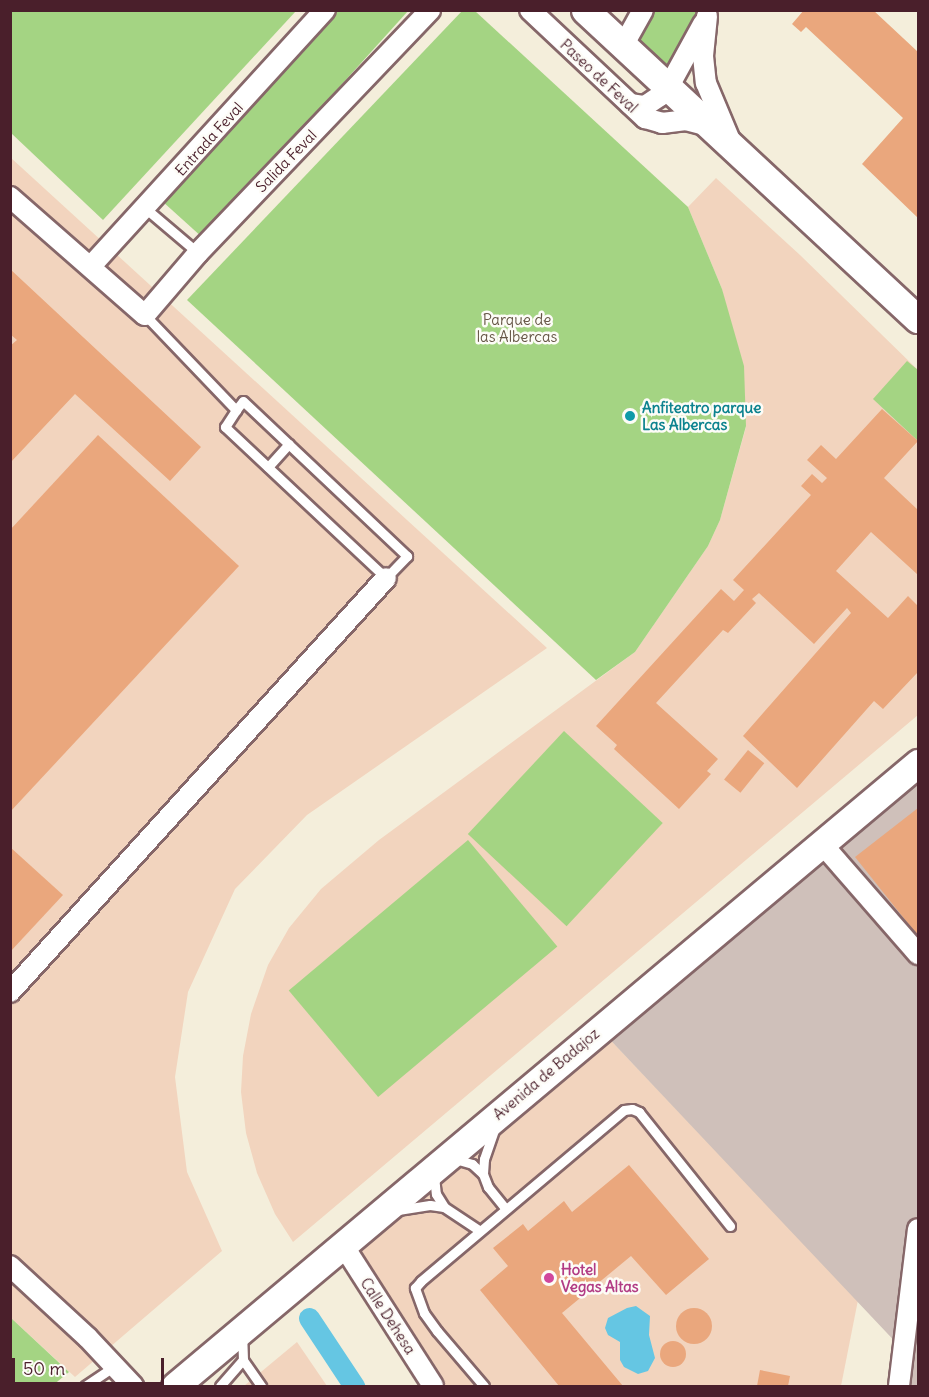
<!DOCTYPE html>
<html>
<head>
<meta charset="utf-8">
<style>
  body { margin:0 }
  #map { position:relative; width:929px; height:1397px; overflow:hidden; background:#f4eedb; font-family:Delius,sans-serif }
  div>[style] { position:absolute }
  .built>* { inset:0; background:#f2d4be }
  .industrial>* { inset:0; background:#cfc0ba }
  .green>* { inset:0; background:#a4d483; transform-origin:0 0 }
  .water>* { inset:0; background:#65c6e3 }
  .canal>* { height:21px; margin:-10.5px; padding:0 10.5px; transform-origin:10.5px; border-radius:10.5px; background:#65c6e3 }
  .building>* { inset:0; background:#eaa77d; transform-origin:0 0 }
  .round { border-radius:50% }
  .roads { filter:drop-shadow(2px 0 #866769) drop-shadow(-2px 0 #866769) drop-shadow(0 2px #866769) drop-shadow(0 -2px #866769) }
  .lane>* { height:9px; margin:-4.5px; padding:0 4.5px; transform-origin:4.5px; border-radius:4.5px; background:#fff }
  .street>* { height:20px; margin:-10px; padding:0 10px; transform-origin:10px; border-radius:10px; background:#fff }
  .secondary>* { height:27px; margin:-13.5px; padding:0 13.5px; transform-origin:13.5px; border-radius:13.5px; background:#fff }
  .dots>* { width:16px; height:16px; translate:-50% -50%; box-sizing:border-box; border:3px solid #fdfcf7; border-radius:50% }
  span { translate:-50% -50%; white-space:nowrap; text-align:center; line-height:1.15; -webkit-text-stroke:5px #fdfcf7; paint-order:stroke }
  .street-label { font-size:15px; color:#4a1f2b }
  .park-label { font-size:15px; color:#655545 }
  .culture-label { font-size:15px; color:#0d838f; font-weight:700 }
  .left { translate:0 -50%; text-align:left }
  .hotel-label { font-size:15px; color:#b23c85; font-weight:700 }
  .frame { position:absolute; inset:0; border:12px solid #4a1f2b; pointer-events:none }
  .scale { position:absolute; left:12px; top:1358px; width:152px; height:27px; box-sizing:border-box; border:3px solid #4a1f2b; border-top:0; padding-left:8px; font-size:18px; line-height:21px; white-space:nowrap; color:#4a1f2b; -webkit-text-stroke:4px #fdfcf7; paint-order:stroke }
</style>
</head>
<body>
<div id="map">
  <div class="built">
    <div style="clip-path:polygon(10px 157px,547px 648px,307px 815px,235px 889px,188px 992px,175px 1077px,187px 1172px,222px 1251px,75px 1377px,11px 1318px)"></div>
    <div style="clip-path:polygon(716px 178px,800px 255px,918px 370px,918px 715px,293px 1242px,275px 1214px,257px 1173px,246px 1133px,241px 1092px,243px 1056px,251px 1014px,268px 965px,289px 928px,321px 889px,379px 840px,635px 652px,708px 546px,720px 520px,746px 427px,722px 289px,688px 207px)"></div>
    <div style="clip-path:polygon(599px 1028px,858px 1300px,841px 1386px,433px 1386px,343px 1245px)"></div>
    <div style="clip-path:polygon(297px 1342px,327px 1386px,244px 1386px)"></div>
  </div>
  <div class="industrial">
    <div style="clip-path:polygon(918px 763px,918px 1386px,899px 1386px,903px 1350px,599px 1028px)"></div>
  </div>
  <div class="green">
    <div style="clip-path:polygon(10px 11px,11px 10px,296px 11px,103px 220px,11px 133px)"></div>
    <div style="clip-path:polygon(335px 11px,408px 11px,203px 238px,162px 201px)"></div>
    <div style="clip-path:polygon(462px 11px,475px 11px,688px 207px,722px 289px,744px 366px,746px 426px,720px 520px,708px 546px,635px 652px,596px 680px,187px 300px)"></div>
    <div style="clip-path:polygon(651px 11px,702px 11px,672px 65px,667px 69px,636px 44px,634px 36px)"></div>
    <div style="clip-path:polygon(907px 361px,918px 370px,918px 441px,873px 399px)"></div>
    <div style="left:564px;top:731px;width:135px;height:141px;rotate:43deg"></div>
    <div style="left:468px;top:840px;width:139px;height:234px;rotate:50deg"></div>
    <div style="clip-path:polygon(11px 1318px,69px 1372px,52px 1386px,11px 1386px)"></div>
  </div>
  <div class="water">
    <div style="clip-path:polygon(636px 1306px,650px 1316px,649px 1335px,655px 1358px,648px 1371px,638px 1374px,624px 1367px,620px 1360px,620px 1342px,608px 1335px,605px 1328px,608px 1318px,627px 1308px)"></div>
  </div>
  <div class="canal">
    <div style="left:309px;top:1318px;width:82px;rotate:56.5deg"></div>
  </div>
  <div class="building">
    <div style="clip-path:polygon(804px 10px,873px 10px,918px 52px,918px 218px,862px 164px,903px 118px,806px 27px,801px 32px,792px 24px)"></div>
    <div style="clip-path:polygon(10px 269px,201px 447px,170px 481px,75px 394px,10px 463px,10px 346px,17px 340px,10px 334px)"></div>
    <div style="clip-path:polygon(882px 409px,918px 441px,884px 478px,918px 510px,918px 575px,871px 532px,836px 571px,888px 618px,908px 596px,918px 606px,918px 672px,883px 709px,874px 701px,797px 788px,743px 736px,851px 613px,847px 608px,814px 644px,759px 593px,752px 599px,756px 603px,728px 633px,723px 630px,656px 703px,718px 759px,707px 771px,711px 774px,679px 809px,614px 749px,617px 745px,596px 726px,721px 589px,734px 601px,744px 590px,733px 580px,811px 495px,801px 486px,812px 474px,822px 483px,827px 478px,807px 460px,821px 445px,836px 459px)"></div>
    <div style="clip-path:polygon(98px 435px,239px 566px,10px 812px,10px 530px)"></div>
    <div style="left:748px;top:750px;width:21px;height:38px;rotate:39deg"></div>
    <div style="clip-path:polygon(918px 808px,918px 936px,855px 857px)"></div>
    <div style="clip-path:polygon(10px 847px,63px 895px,10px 952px)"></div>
    <div style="clip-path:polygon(629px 1165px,709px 1259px,666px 1295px,631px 1256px,562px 1313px,623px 1386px,559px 1386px,480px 1290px,508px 1266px,493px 1248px,523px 1224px,528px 1231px,564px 1201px,572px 1212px)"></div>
    <div class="round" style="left:676px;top:1308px;width:36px;height:36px"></div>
    <div class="round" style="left:660px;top:1341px;width:26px;height:26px"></div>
    <div style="clip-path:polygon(760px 1370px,790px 1376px,788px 1386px,757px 1386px)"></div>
  </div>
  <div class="roads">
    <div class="lane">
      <div style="left:145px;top:208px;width:70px;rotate:40.3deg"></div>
      <div style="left:145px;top:315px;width:132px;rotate:46.2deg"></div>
      <div style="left:236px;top:410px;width:11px;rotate:-52deg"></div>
      <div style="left:243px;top:401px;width:226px;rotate:43.4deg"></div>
      <div style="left:407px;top:556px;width:30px;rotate:134deg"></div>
      <div style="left:386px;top:578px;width:221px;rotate:-136.8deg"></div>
      <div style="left:225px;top:427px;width:20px;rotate:-57deg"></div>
      <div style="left:268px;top:467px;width:31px;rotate:-48deg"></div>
      <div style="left:494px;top:1130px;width:31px;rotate:109deg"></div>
      <div style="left:484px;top:1159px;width:15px;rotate:94deg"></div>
      <div style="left:483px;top:1174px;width:14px;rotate:69deg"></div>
      <div style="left:488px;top:1187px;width:28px;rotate:51deg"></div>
      <div style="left:455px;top:1159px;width:18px;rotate:16deg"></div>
      <div style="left:472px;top:1164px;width:15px;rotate:42deg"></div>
      <div style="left:434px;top:1176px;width:18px;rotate:84deg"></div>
      <div style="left:436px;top:1194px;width:15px;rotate:58deg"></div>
      <div style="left:398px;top:1210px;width:32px;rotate:-9deg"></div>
      <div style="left:430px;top:1205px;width:14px;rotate:8deg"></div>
      <div style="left:444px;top:1207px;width:43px;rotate:33.7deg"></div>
      <div style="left:243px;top:1360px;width:32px;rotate:55deg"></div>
      <div style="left:85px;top:1386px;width:36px;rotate:-34deg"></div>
      <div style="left:220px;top:1386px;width:35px;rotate:-49deg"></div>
      <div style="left:243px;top:1360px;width:26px;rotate:-92deg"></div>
      <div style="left:484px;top:1386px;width:72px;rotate:-130.5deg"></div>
      <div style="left:437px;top:1331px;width:22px;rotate:-126deg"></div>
      <div style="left:424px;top:1313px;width:27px;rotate:-110deg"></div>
      <div style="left:415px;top:1288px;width:9px;rotate:-49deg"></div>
      <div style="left:421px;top:1281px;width:265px;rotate:-40.1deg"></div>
      <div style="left:624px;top:1110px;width:8px;rotate:-7deg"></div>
      <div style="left:632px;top:1109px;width:8px;rotate:23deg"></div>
      <div style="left:639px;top:1112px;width:146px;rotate:51.4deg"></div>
    </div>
    <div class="street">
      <div style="left:530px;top:10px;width:158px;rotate:43.2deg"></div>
      <div style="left:645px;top:118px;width:18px;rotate:16deg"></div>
      <div style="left:662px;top:123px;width:24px;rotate:-7deg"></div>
      <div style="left:686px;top:120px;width:23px;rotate:15deg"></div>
      <div style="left:707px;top:16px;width:40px;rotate:95.7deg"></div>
      <div style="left:703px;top:56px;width:27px;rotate:84deg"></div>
      <div style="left:706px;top:83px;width:60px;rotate:67.3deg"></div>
      <div style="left:623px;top:46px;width:41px;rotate:-60.9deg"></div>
      <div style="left:630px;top:104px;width:15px;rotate:8deg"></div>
      <div style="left:645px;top:106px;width:18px;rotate:-34deg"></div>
      <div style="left:660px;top:96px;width:11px;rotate:-45deg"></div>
      <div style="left:668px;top:88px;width:73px;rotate:-61.3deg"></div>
      <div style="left:10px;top:197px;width:179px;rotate:41.2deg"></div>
      <div style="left:145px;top:315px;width:82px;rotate:-49.5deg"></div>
      <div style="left:198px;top:253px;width:336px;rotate:-46.3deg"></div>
      <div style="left:91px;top:266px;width:347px;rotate:-47.6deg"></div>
      <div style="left:823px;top:845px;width:145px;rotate:48.9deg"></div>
      <div style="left:10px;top:992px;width:559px;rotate:-47.75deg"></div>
      <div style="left:343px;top:1245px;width:167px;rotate:57.4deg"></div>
      <div style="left:10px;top:1266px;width:106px;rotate:42.7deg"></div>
      <div style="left:88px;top:1338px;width:66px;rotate:46.8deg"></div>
      <div style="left:899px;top:1386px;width:158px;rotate:-83.1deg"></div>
    </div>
    <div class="secondary">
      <div style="left:585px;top:10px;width:454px;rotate:42.9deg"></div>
      <div style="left:175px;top:1386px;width:970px;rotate:-39.98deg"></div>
    </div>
  </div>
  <div class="dots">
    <div style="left:630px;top:416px;background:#0f9aa8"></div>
    <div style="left:549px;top:1278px;background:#d1479c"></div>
  </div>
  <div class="street-label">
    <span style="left:599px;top:76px;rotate:43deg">Paseo de Feval</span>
    <span style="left:209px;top:139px;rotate:-48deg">Entrada Feval</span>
    <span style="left:286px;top:161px;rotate:-46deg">Salida Feval</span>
    <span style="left:546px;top:1074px;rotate:-40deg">Avenida de Badajoz</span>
    <span style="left:388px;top:1316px;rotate:57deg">Calle Dehesa</span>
  </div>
  <div class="park-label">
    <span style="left:517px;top:328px">Parque de<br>las Albercas</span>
  </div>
  <div class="culture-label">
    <span class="left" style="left:642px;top:416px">Anfiteatro parque<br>Las Albercas</span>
  </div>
  <div class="hotel-label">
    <span class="left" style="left:561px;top:1278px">Hotel<br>Vegas Altas</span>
  </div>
  <div class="frame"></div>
  <div class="scale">50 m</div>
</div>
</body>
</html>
